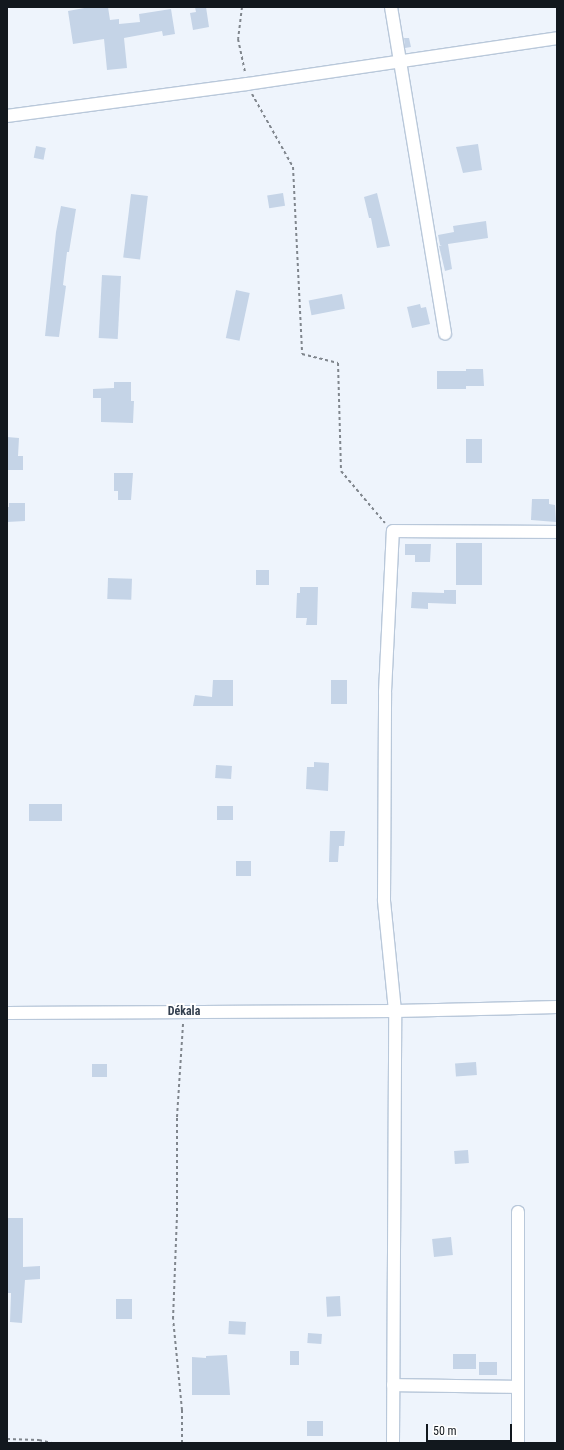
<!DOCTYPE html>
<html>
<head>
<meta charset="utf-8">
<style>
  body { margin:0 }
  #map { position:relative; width:564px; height:1450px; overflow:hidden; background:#eef4fc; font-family:"Roboto Condensed",sans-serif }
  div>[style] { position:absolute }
  .building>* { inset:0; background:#c5d4e7; transform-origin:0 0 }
  .path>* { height:2px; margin-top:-1px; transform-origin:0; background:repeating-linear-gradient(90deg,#80868d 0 3px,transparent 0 6px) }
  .roads { filter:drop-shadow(1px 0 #b9c8da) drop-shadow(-1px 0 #b9c8da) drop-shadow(0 1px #b9c8da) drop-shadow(0 -1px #b9c8da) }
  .minor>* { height:12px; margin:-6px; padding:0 6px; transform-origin:6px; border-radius:6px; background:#fff }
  span { translate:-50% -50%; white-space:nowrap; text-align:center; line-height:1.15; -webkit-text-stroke:4px #fff; paint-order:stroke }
  .quarter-label { font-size:12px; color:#333f4e; font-weight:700 }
  .frame { position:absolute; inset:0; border:8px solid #12181e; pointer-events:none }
  .scale { position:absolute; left:426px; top:1424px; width:86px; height:18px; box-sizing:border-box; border:2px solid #12181e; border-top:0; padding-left:5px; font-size:12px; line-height:14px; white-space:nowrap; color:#12181e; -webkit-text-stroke:3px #fff; paint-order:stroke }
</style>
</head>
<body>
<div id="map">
  <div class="building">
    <div style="clip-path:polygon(90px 7px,108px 7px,110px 20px,119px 19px,119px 24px,140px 22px,139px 14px,171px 9px,175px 34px,163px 36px,162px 31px,124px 38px,127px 68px,107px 70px,104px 39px,73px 44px,68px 11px)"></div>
    <div style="clip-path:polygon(195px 7px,206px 7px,209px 27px,193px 30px,190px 13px,196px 12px)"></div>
    <div style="clip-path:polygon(404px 38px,409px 38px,411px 47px,405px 48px)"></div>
    <div style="clip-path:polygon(478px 144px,482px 170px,463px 173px,456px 147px)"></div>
    <div style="left:36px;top:146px;width:10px;height:12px;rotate:11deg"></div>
    <div style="left:283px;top:193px;width:13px;height:16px;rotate:81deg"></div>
    <div style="clip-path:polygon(377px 193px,390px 246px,377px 248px,371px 218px,369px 218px,364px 197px)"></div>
    <div style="left:131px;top:194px;width:17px;height:64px;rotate:7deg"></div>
    <div style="clip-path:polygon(61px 206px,76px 209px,69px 252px,67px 252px,63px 285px,66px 286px,59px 337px,45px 336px,56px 232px)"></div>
    <div style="clip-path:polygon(486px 221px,488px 238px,448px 244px,452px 269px,445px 271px,439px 246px,442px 245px,440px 245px,438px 235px,454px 232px,453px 226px)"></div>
    <div style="left:102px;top:275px;width:19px;height:63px;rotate:3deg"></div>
    <div style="left:236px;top:290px;width:14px;height:49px;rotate:12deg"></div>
    <div style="left:342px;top:294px;width:15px;height:34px;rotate:79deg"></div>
    <div style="clip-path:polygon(420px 304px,421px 308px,426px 307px,430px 324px,412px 328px,407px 307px)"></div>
    <div style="clip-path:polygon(466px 369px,483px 369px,484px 386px,466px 386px,466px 389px,437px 389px,437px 371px,466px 371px)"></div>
    <div style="clip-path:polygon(114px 382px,131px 382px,131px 401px,134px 401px,133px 423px,101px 422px,101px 398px,93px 398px,93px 389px,114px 388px)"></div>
    <div style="clip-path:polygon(7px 437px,19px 438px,18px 456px,23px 456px,23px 470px,7px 470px)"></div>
    <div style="left:466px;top:439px;width:16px;height:24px"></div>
    <div style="clip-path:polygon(114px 473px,133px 473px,131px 500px,118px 500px,118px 491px,114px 491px)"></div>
    <div style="clip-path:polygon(532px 499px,549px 499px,549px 504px,555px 505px,556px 522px,531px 520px)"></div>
    <div style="clip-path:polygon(9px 503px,25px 503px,25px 521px,7px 522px,7px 507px,9px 507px)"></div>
    <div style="left:456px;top:543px;width:26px;height:42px"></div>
    <div style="clip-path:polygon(405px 544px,431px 544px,430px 562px,415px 562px,415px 555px,405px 555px)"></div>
    <div style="left:256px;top:570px;width:13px;height:15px"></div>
    <div style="left:108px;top:578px;width:24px;height:21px;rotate:2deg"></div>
    <div style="clip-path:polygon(300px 587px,318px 587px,317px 625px,306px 625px,307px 618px,296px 618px,297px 593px,300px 593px)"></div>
    <div style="clip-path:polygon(444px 590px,456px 590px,456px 604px,428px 603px,428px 609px,411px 608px,412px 592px,444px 593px)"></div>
    <div style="clip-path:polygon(213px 680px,233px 680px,233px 706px,193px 706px,195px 695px,212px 697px)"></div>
    <div style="left:331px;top:680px;width:16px;height:24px"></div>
    <div style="clip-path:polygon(314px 762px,329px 763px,328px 791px,306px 789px,307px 767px,314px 767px)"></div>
    <div style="left:216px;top:765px;width:16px;height:13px;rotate:4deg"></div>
    <div style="left:29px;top:804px;width:33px;height:17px"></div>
    <div style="left:217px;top:806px;width:16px;height:14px"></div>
    <div style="clip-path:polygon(330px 831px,345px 831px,344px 846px,339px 846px,338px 862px,329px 862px)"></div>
    <div style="left:236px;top:861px;width:15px;height:15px"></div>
    <div style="left:476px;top:1062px;width:13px;height:21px;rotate:86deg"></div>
    <div style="left:92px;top:1064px;width:15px;height:13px"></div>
    <div style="left:468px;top:1150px;width:13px;height:14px;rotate:86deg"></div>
    <div style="clip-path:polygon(8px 1218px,23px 1218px,23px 1267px,40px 1266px,40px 1279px,25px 1280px,22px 1323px,10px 1322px,11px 1293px,7px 1293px)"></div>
    <div style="left:451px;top:1237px;width:18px;height:19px;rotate:84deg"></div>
    <div style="left:340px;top:1296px;width:20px;height:14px;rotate:87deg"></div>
    <div style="left:116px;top:1299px;width:16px;height:20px"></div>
    <div style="left:229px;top:1321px;width:17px;height:13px;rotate:3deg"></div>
    <div style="left:308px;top:1333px;width:14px;height:10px;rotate:4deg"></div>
    <div style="left:290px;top:1351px;width:9px;height:14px"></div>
    <div style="left:476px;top:1354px;width:15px;height:23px;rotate:90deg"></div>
    <div style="clip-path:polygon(227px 1355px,230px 1395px,192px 1395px,192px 1357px,206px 1358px,206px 1356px)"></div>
    <div style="left:497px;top:1362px;width:13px;height:18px;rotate:90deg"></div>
    <div style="left:307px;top:1421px;width:16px;height:15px"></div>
  </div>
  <div class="path">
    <div style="left:242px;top:7px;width:32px;rotate:97deg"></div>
    <div style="left:238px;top:39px;width:35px;rotate:78deg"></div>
    <div style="left:252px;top:94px;width:84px;rotate:60.7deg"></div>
    <div style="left:293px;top:167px;width:187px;rotate:87.2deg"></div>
    <div style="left:302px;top:354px;width:37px;rotate:14deg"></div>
    <div style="left:338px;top:363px;width:108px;rotate:88.4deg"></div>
    <div style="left:341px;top:471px;width:68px;rotate:49.8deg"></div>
    <div style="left:7px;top:1439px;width:32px;rotate:2deg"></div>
    <div style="left:39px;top:1440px;width:13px;rotate:13deg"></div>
    <div style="left:182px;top:1443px;width:33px;rotate:-90deg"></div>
    <div style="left:182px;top:1410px;width:91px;rotate:-95.6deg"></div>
    <div style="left:173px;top:1319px;width:102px;rotate:-87.8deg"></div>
    <div style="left:177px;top:1217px;width:100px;rotate:-90deg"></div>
    <div style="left:177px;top:1117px;width:94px;rotate:-86.3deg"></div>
  </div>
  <div class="roads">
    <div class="minor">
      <div style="left:391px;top:7px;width:331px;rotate:80.6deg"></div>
      <div style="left:7px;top:116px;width:242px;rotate:-7.6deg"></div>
      <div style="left:247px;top:84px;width:313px;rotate:-8.4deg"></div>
      <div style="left:7px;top:1013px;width:388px;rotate:-0.3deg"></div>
      <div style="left:395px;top:1011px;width:162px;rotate:-1.4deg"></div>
      <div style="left:393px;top:1385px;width:125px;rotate:0.9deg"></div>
      <div style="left:393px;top:1443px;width:432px;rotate:-89.7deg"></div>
      <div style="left:395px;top:1011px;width:112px;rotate:-95.7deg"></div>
      <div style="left:384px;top:900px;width:208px;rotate:-89.7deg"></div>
      <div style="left:385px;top:692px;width:161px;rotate:-87.2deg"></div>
      <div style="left:393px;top:531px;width:164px;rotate:0.3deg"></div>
      <div style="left:518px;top:1443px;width:231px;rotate:-90deg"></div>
    </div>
  </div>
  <div class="quarter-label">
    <span style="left:184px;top:1012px">Dékala</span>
  </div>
  <div class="frame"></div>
  <div class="scale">50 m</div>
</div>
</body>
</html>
